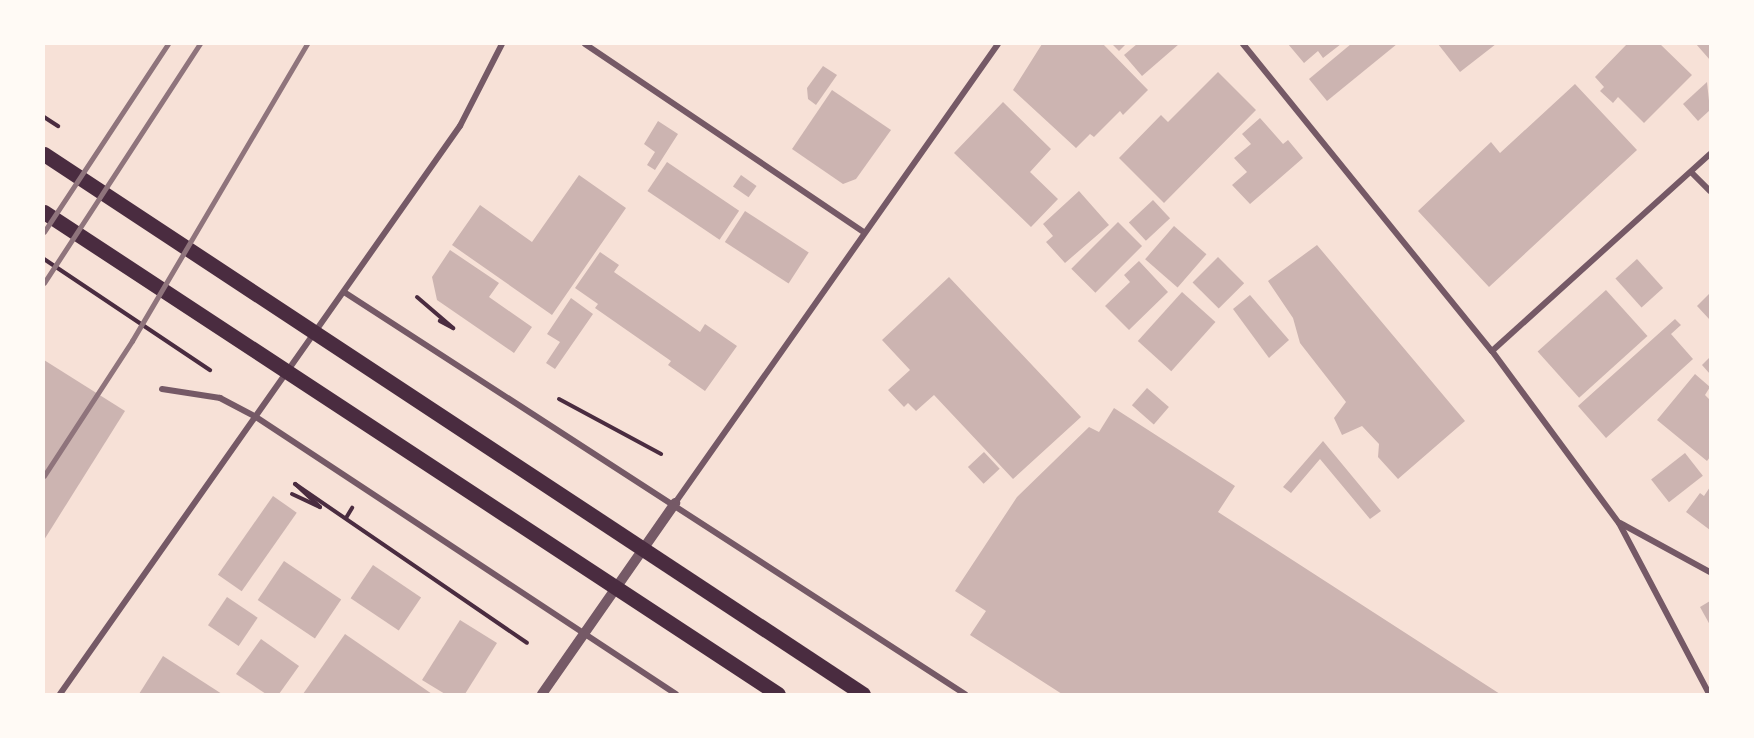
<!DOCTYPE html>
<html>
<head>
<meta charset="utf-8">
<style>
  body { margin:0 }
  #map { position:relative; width:1754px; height:738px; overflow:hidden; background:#f7e1d7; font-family:"Public Sans",sans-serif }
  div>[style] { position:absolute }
  .building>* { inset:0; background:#ccb4b1; transform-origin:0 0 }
  .path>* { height:4px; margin:-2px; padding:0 2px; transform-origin:2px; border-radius:2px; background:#4a2c40 }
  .minor>* { height:6px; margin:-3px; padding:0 3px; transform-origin:3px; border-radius:3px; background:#755966 }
  .tertiary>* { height:10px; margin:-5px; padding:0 5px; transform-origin:5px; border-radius:5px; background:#755966 }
  .primary>* { height:15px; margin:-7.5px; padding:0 7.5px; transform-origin:7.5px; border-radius:7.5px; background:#4a2c40 }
  .rail>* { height:4.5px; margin:-2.25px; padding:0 2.25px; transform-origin:2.25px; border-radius:2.25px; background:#8f747c }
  span { translate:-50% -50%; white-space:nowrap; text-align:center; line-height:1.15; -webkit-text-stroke:4.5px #fffaf5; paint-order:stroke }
  .frame { position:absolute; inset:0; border:45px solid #fffaf5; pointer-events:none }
</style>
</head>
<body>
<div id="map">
  <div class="building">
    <div style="clip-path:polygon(1042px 44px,1103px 44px,1148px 90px,1123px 115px,1120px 111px,1094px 137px,1090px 134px,1076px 148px,1013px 90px)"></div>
    <div style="clip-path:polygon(1112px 44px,1126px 44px,1119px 51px)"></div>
    <div style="clip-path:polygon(1137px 44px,1179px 44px,1142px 76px,1124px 55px)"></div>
    <div style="clip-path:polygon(1288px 44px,1341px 44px,1323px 58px,1318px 51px,1304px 63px)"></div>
    <div style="clip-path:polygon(1351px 44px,1397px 44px,1327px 101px,1309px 79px)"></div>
    <div style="clip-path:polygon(1438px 44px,1496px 44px,1460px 72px)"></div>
    <div style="clip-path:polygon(1627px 44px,1660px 44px,1692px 75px,1644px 123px,1618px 97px,1613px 103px,1600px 91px,1604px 87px,1595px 77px)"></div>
    <div style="clip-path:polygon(1696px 44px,1710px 44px,1710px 60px)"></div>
    <div style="clip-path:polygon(823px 66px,837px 75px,816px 105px,808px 99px,807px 88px)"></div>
    <div style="clip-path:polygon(1218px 72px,1256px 110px,1164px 203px,1119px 158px,1161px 115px,1168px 122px)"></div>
    <div style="clip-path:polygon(1707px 82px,1710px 110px,1698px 121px,1683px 104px)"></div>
    <div style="clip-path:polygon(1575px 84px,1637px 150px,1489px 287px,1418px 211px,1491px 142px,1500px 153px)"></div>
    <div style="clip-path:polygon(832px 90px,891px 130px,856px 179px,843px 184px,792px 149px)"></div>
    <div style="clip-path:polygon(1003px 102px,1051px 149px,1030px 172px,1058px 199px,1031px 227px,954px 153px)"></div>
    <div style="clip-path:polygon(1260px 118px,1283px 144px,1288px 140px,1303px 158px,1250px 204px,1232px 185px,1247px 172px,1234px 158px,1251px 144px,1242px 134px)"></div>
    <div style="clip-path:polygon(658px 121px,678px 134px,655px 170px,647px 165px,655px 152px,644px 144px)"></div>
    <div style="left:667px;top:162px;width:87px;height:35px;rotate:34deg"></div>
    <div style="clip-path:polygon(579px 175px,626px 208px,552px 315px,452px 245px,480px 205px,532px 242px)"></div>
    <div style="left:741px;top:175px;width:19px;height:14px;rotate:35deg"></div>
    <div style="clip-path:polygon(1079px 191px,1109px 225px,1065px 263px,1046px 242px,1053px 236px,1043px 224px)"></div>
    <div style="left:1153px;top:200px;width:25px;height:33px;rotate:47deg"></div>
    <div style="left:745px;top:211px;width:76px;height:37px;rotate:33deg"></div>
    <div style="left:1118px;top:222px;width:34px;height:66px;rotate:45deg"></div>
    <div style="left:1174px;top:226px;width:43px;height:44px;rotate:41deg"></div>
    <div style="clip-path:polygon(1317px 245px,1465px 421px,1398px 479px,1378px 457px,1379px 444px,1362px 426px,1342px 435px,1334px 418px,1346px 402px,1300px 343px,1293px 318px,1268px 281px)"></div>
    <div style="clip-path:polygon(450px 250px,499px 283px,489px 297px,532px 327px,514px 353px,437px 300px,432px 277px)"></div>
    <div style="clip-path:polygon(600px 252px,619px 265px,614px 272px,700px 332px,705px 324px,737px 346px,705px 391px,668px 365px,671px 361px,595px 308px,598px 304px,575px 288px)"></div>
    <div style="left:1218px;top:257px;width:37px;height:36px;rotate:45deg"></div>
    <div style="left:1637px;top:259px;width:39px;height:29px;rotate:48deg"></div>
    <div style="clip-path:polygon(1139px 261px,1168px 292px,1129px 330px,1105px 306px,1130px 282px,1124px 275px)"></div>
    <div style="clip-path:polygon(949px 277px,1081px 417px,1013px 479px,934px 395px,916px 411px,908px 403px,904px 407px,888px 390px,910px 370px,882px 340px)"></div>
    <div style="left:1606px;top:290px;width:62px;height:92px;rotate:48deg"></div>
    <div style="left:1182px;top:292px;width:45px;height:66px;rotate:42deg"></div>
    <div style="clip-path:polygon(1710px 293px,1710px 320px,1697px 306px)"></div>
    <div style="clip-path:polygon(1250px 295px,1289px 340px,1269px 358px,1233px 309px)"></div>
    <div style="clip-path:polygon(571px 298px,593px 314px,555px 369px,546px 363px,560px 342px,547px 334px)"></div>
    <div style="clip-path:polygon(1675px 319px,1681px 325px,1671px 334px,1693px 359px,1606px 438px,1578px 406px)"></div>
    <div style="clip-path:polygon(1710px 357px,1710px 374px,1702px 365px)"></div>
    <div style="clip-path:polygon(44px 360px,125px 411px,44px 540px)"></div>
    <div style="clip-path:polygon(1695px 374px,1710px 387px,1705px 395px,1710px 400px,1710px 457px,1707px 461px,1657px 420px)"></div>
    <div style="left:1147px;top:388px;width:29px;height:23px;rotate:41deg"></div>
    <div style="clip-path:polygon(1114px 408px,1235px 486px,1218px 512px,1500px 694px,1062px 694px,970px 635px,986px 611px,955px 591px,1017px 497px,1089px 427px,1099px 432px)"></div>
    <div style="clip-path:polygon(1323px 441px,1381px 511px,1370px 519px,1320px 459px,1291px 493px,1283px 487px)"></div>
    <div style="left:984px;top:452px;width:23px;height:22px;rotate:47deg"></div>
    <div style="left:1685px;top:453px;width:29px;height:43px;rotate:52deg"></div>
    <div style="clip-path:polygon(1710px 487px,1710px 530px,1686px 512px,1700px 493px,1704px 496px)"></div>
    <div style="left:273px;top:496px;width:29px;height:96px;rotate:35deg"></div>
    <div style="left:284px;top:561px;width:69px;height:47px;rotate:34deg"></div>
    <div style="left:373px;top:565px;width:58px;height:40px;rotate:34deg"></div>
    <div style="left:227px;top:597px;width:37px;height:34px;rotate:34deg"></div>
    <div style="clip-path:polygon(1710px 601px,1710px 625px,1700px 607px)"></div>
    <div style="clip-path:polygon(460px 620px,497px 643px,465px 694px,445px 694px,422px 680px)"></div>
    <div style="clip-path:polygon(345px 634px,432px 694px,303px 694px)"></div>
    <div style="clip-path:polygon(261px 639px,299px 666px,279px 694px,266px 694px,236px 674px)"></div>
    <div style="clip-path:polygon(163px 656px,222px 694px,139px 694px)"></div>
  </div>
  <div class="path">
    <div style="left:44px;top:117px;width:17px;rotate:33deg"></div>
    <div style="left:44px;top:259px;width:200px;rotate:33.8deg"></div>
    <div style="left:417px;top:297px;width:48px;rotate:40.7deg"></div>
    <div style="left:453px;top:328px;width:15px;rotate:-152deg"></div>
    <div style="left:559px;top:399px;width:116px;rotate:28.3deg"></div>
    <div style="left:292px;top:494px;width:31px;rotate:25deg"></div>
    <div style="left:320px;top:507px;width:34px;rotate:-137deg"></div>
    <div style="left:295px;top:484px;width:281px;rotate:34.4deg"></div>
    <div style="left:346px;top:518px;width:12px;rotate:-59deg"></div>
  </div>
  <div class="minor">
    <div style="left:585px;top:44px;width:336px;rotate:34deg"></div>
    <div style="left:1243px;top:44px;width:395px;rotate:51deg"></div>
    <div style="left:1492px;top:351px;width:214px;rotate:53.6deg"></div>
    <div style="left:1619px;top:523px;width:193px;rotate:62.2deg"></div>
    <div style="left:1691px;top:172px;width:27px;rotate:45deg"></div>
    <div style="left:344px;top:292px;width:740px;rotate:32.92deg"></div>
    <div style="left:1492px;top:351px;width:294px;rotate:-42.1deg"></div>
    <div style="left:162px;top:389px;width:59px;rotate:8.8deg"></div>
    <div style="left:220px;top:398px;width:41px;rotate:27.8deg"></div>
    <div style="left:256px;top:417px;width:503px;rotate:33.41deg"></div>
    <div style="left:675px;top:503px;width:561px;rotate:-54.87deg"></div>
    <div style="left:1620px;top:523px;width:102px;rotate:28.6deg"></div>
    <div style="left:60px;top:694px;width:695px;rotate:-54.85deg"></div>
    <div style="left:460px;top:126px;width:92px;rotate:-62.9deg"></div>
  </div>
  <div class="tertiary">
    <div style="left:542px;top:694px;width:233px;rotate:-55.1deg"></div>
  </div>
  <div class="primary">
    <div style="left:44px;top:154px;width:981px;rotate:33.4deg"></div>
    <div style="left:44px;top:212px;width:878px;rotate:33.29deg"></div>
  </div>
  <div class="rail">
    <div style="left:44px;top:232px;width:225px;rotate:-56.6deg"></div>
    <div style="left:44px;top:283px;width:285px;rotate:-56.9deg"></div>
    <div style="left:44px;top:476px;width:161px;rotate:-56.9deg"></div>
    <div style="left:132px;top:341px;width:345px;rotate:-59.5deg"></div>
  </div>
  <div class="frame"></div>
</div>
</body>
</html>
